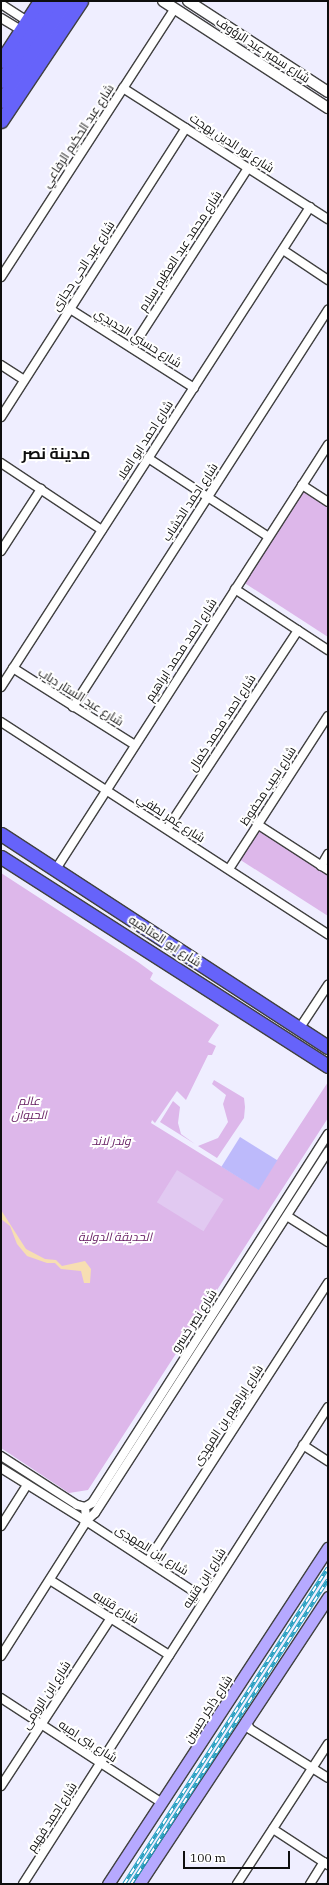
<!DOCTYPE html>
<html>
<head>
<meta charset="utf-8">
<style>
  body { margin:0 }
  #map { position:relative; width:329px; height:1885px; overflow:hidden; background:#efeeff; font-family:"IBM Plex Serif",Cairo,serif }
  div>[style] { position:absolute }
  .green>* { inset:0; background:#ddb7ea }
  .sand>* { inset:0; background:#bdbafb; transform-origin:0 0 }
  .pitch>* { inset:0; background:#e1c9f1; transform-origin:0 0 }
  .water>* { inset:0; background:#f7deb2 }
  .roads { filter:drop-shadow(1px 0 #414141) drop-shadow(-1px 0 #414141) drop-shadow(0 1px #414141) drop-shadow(0 -1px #414141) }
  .minor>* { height:8px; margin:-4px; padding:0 4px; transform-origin:4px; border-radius:4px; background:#fff }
  .tertiary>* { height:10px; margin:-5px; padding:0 5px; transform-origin:5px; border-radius:5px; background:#fff }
  .secondary>* { height:11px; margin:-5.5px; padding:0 5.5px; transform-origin:5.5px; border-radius:5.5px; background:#b6a9ff }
  .primary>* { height:13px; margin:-6.5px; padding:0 6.5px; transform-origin:6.5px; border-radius:6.5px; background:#6663fa }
  .rail>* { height:3.5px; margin-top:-1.75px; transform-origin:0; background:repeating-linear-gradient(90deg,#fff 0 6px,#239ec0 0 12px); box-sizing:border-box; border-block:1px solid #239ec0 }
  span { translate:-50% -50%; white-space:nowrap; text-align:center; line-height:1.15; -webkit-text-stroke:4px #fff; paint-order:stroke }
  .street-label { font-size:12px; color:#0e0e0e }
  .park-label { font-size:12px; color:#661d62; font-style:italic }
  .district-label { font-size:16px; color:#0e0e0e; font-weight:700 }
  .frame { position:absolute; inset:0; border:2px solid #0e0e0e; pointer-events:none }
  .scale { position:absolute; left:183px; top:1851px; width:107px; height:18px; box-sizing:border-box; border:2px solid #0e0e0e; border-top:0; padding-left:5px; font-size:12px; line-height:14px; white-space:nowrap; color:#0e0e0e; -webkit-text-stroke:3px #fff; paint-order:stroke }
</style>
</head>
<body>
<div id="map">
  <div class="green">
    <div style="clip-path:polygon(304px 489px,328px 505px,328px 637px,243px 582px)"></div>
    <div style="clip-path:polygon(260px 828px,328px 871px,328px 916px,239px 859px)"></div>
    <div style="clip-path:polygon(1px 873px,138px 962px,153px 973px,150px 979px,154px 982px,219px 1025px,208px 1042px,216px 1046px,212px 1055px,208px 1055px,186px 1100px,177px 1091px,155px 1123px,152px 1120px,151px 1123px,258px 1189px,328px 1082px,328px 1118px,88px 1490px,69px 1493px,1px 1448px)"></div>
    <div style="clip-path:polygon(214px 1080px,244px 1098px,245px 1107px,244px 1118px,217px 1158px,198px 1146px,218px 1138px,228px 1122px,223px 1104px,226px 1095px,212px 1084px)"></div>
    <div style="clip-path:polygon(173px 1101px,180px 1107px,178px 1123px,181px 1134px,195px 1144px,160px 1122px)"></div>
  </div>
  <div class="sand">
    <div style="left:240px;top:1137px;width:44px;height:35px;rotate:32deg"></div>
  </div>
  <div class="pitch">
    <div style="left:177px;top:1170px;width:55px;height:38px;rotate:32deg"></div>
  </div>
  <div class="water">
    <div style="clip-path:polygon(1px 1210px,26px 1249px,45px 1259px,56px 1260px,62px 1266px,85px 1261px,91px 1269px,90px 1283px,84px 1283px,81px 1271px,61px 1269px,55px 1263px,47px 1263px,27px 1256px,17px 1244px,10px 1226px,1px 1219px)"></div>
  </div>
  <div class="roads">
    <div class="minor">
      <div style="left:1px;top:4px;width:31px;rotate:33deg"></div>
      <div style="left:1px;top:18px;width:23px;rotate:31deg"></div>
      <div style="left:123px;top:88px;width:243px;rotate:32.6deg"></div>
      <div style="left:283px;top:250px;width:54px;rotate:33.7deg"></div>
      <div style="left:1px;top:277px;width:320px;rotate:-57.1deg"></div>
      <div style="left:70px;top:309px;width:147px;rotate:32.5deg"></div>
      <div style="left:132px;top:348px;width:214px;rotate:-57.2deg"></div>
      <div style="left:1px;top:365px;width:27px;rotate:33deg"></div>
      <div style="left:1px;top:417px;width:343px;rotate:-57.4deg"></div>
      <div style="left:148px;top:458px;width:142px;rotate:33.2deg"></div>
      <div style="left:1px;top:463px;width:121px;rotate:33.6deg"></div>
      <div style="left:302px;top:485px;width:31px;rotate:33deg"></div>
      <div style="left:1px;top:551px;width:74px;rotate:-57.2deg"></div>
      <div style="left:235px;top:589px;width:111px;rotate:33.3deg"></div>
      <div style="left:13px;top:668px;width:144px;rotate:32.3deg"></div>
      <div style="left:1px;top:687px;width:571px;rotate:-57.23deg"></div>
      <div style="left:73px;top:707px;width:472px;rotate:-57.3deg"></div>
      <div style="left:1px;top:722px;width:390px;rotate:33deg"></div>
      <div style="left:257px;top:824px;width:85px;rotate:32.9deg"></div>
      <div style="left:167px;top:829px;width:238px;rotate:-56.6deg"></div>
      <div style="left:321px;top:866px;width:14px;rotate:-60deg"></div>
      <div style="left:56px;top:869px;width:504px;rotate:-57.32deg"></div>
      <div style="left:229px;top:869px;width:182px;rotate:-57.1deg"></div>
      <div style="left:299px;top:1029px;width:53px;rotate:-56.6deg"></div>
      <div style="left:287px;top:1216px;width:49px;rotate:32.4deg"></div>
      <div style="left:303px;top:1445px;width:30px;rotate:33deg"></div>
      <div style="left:1px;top:1456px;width:90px;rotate:32.8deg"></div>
      <div style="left:77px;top:1505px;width:8px;rotate:14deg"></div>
      <div style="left:1px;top:1468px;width:100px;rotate:31.9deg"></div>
      <div style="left:85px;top:1507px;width:8px;rotate:-30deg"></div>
      <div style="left:92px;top:1503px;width:438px;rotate:-57.4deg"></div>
      <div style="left:86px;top:1521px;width:12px;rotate:-42deg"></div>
      <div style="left:95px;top:1513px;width:430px;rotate:-57.2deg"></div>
      <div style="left:86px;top:1521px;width:142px;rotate:33.2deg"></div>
      <div style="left:1px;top:1526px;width:49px;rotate:-57.6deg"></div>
      <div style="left:148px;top:1561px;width:331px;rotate:-57.1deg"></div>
      <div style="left:50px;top:1580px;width:141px;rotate:32.2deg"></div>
      <div style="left:1px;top:1656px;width:155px;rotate:-57.6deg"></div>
      <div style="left:84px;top:1525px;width:7px;rotate:-74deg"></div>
      <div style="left:86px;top:1518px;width:11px;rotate:-95deg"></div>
      <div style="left:1px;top:1698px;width:192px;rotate:33.1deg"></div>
      <div style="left:246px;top:1721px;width:9px;rotate:63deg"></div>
      <div style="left:250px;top:1729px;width:92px;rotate:32.1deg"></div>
      <div style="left:1px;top:1786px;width:201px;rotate:-56.8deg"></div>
      <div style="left:273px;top:1829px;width:66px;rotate:33.2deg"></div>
      <div style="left:23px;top:1884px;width:566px;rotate:-57.4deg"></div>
      <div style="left:237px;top:1884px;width:167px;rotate:-57deg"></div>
      <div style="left:310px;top:1884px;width:26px;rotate:-58deg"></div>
    </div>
    <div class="tertiary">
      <div style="left:163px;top:1px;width:197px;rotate:33deg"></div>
      <div style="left:188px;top:1px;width:167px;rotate:33deg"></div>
    </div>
    <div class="secondary">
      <div style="left:108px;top:1884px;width:402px;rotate:-56.8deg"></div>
      <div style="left:139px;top:1884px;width:344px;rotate:-56.6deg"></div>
    </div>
    <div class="primary">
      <div style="left:1px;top:61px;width:72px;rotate:-57deg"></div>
      <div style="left:1px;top:81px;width:96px;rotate:-56.5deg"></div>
      <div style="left:1px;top:101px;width:120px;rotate:-56.6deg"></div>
      <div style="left:1px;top:121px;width:144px;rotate:-56.3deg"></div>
      <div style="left:1px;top:834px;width:390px;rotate:33.1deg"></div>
      <div style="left:1px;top:857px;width:388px;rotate:32.6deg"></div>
    </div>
  </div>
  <div class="rail">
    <div style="left:124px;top:1884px;width:376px;rotate:-57.2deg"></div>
    <div style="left:131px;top:1884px;width:362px;rotate:-57.1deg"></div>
  </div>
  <div class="street-label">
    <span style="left:263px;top:50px;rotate:33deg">شارع سمير عبد الرؤوف</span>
    <span style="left:78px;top:136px;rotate:-57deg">شارع عبد الحكيم الرفاعي</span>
    <span style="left:232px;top:143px;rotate:33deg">شارع نور الدين بهجت</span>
    <span style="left:180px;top:251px;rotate:-57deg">شارع محمد عبد العظيم سلام</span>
    <span style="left:83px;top:266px;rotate:-57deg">شارع عبد الحى حجازى</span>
    <span style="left:138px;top:338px;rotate:32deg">شارع حسني الحديدي</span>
    <span style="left:145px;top:440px;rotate:-57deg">شارع احمد ابو العلا</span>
    <span style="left:190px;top:502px;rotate:-57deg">شارع احمد الخشاب</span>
    <span style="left:181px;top:650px;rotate:-57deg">شارع احمد محمد ابراهيم</span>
    <span style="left:81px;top:697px;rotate:32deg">شارع عبد الستار دياب</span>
    <span style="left:222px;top:723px;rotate:-57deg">شارع احمد محمد كمال</span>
    <span style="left:268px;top:786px;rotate:-57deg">شارع نجيب محفوظ</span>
    <span style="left:171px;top:818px;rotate:33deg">شارع عمر لطفي</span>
    <span style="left:165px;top:941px;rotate:33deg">شارع ابو العتاهيه</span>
    <span style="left:194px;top:1321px;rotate:-57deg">شارع نصر خسرو</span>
    <span style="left:228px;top:1415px;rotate:-57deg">شارع ابراهيم بن المهدى</span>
    <span style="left:152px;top:1550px;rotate:32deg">شارع ابن المهدى</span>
    <span style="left:204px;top:1578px;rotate:-57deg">شارع ابن قتيبه</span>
    <span style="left:116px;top:1607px;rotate:32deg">شارع قتيبه</span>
    <span style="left:46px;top:1695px;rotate:-57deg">شارع ابن الرومى</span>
    <span style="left:208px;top:1709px;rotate:-57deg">شارع ذاكر حسين</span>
    <span style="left:88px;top:1741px;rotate:33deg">شارع بنى اميه</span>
    <span style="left:52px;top:1817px;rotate:-57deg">شارع احمد فهيم</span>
  </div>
  <div class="park-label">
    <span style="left:29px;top:1108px">عالم<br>الحيوان</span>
    <span style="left:111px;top:1141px">وندر لاند</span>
    <span style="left:115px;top:1237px">الحديقة الدولية</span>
  </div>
  <div class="district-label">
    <span style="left:56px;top:453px">مدينة نصر</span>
  </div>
  <div class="frame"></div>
  <div class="scale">100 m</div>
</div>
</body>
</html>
